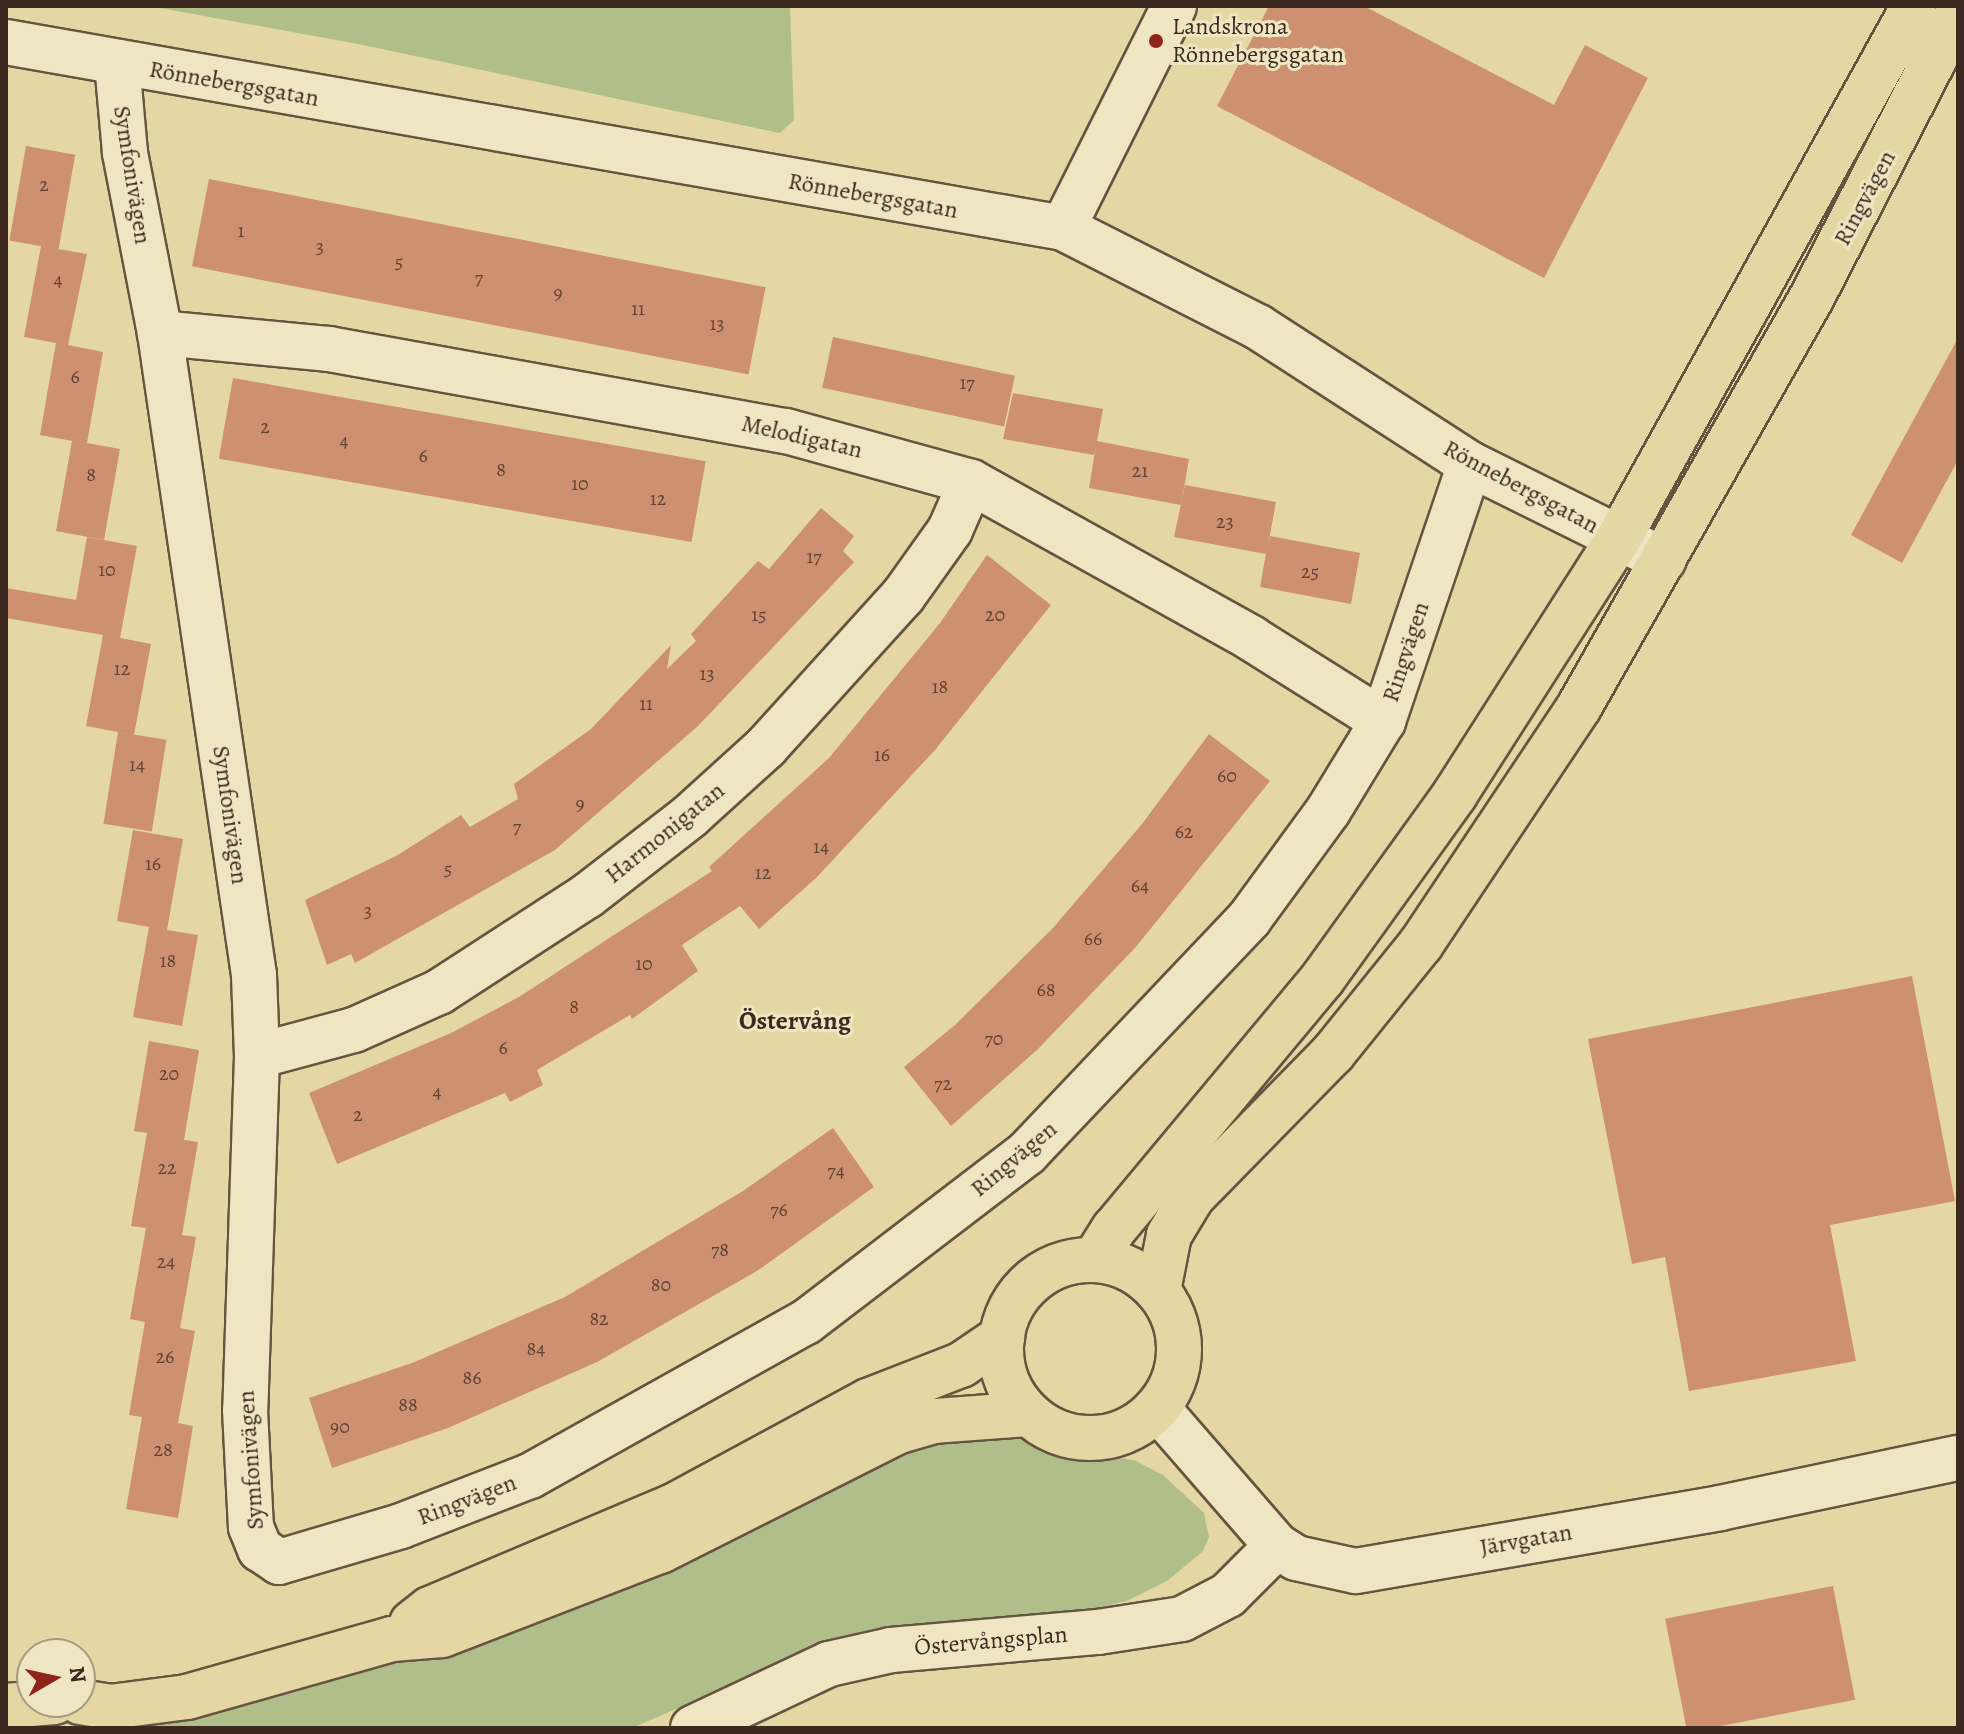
<!DOCTYPE html>
<html>
<head>
<meta charset="utf-8">
<style>
  body { margin:0 }
  #map { position:relative; width:1964px; height:1734px; overflow:hidden; background:#e5d7a3; font-family:Alegreya,serif }
  div>[style] { position:absolute }
  .green>* { inset:0; background:#b0bf89 }
  .building>* { inset:0; background:#cd9070; transform-origin:0 0 }
  .roads { filter:drop-shadow(2px 0 #675440) drop-shadow(-2px 0 #675440) drop-shadow(0 2px #675440) drop-shadow(0 -2px #675440) }
  .minor>* { height:44px; margin:-22px; padding:0 22px; transform-origin:22px; border-radius:22px; background:#eee5c3 }
  .major>* { height:44px; margin:-22px; padding:0 22px; transform-origin:22px; border-radius:22px; background:#e5d7a3 }
  .major>.ring { margin:-22px; padding:0; box-sizing:content-box; background:none; border:44px solid #e5d7a3; border-radius:50% }
  .dots>* { width:22px; height:22px; translate:-50% -50%; box-sizing:border-box; border:4px solid #eee5c3; border-radius:50% }
  span { translate:-50% -50%; white-space:nowrap; text-align:center; line-height:1.15; -webkit-text-stroke:6px #eee5c3; paint-order:stroke }
  .number-label { font-size:20px; color:#614333 }
  .number-label span { -webkit-text-stroke-width:0 }
  .poi-label { font-size:24px; color:#3d291f }
  .left { translate:0 -50%; text-align:left }
  .street-label { font-size:24px; color:#3d291f }
  .neighbourhood-label { font-size:26px; color:#3d291f; font-weight:700 }
  .frame { position:absolute; inset:0; border:8px solid #3d291f; pointer-events:none }
  .north { position:absolute; left:16px; top:1638px; width:80px; height:80px; box-sizing:border-box; background:#eee5c3; border:2px solid #a79a81; border-radius:50%; rotate:81deg; font-size:22px; font-weight:700; line-height:32px; text-align:center; color:#3d291f }
  .north::after { content:''; display:block; margin:auto; width:28px; height:36px; background:#8f2418; clip-path:polygon(50% 0,100% 100%,50% 72%,0 100%) }
</style>
</head>
<body>
<div id="map">
  <div class="green">
    <div style="clip-path:polygon(149px 6px,790px 6px,794px 120px,780px 133px,358px 44px)"></div>
    <div style="clip-path:polygon(1006px 1429px,1069px 1453px,1134px 1460px,1163px 1475px,1204px 1513px,1209px 1537px,1203px 1551px,1167px 1581px,1127px 1601px,1093px 1609px,968px 1622px,778px 1665px,632px 1728px,133px 1728px,418px 1658px,897px 1443px)"></div>
  </div>
  <div class="building">
    <div style="clip-path:polygon(1269px 6px,1364px 6px,1554px 105px,1585px 45px,1648px 78px,1544px 278px,1217px 106px)"></div>
    <div style="left:26px;top:146px;width:50px;height:96px;rotate:10deg"></div>
    <div style="left:209px;top:179px;width:567px;height:89px;rotate:11deg"></div>
    <div style="clip-path:polygon(41px 246px,87px 254px,68px 345px,103px 352px,87px 443px,120px 449px,104px 540px,56px 531px,72px 441px,40px 435px,56px 343px,24px 337px)"></div>
    <div style="left:833px;top:337px;width:186px;height:52px;rotate:12deg"></div>
    <div style="clip-path:polygon(1958px 338px,1958px 460px,1902px 563px,1851px 535px)"></div>
    <div style="left:233px;top:378px;width:480px;height:82px;rotate:10deg"></div>
    <div style="clip-path:polygon(1013px 393px,1103px 409px,1097px 441px,1189px 459px,1181px 505px,1089px 488px,1096px 446px,1094px 455px,1003px 439px)"></div>
    <div style="clip-path:polygon(1185px 485px,1276px 502px,1267px 551px,1270px 536px,1360px 553px,1351px 604px,1260px 587px,1266px 554px,1174px 537px)"></div>
    <div style="clip-path:polygon(821px 508px,854px 536px,843px 551px,854px 562px,697px 727px,555px 850px,355px 963px,351px 954px,327px 965px,305px 900px,396px 856px,461px 815px,470px 827px,518px 799px,514px 784px,591px 729px,671px 645px,667px 669px,696px 641px,691px 634px,758px 561px,769px 569px)"></div>
    <div style="clip-path:polygon(87px 537px,137px 546px,120px 638px,151px 644px,134px 735px,86px 726px,103px 635px,6px 618px,6px 588px,76px 600px)"></div>
    <div style="clip-path:polygon(987px 555px,1051px 605px,935px 750px,817px 877px,759px 929px,740px 906px,682px 945px,698px 971px,632px 1019px,630px 1015px,537px 1070px,543px 1085px,510px 1102px,505px 1093px,337px 1164px,309px 1093px,451px 1033px,519px 997px,712px 871px,709px 867px,829px 758px,940px 623px)"></div>
    <div style="left:118px;top:732px;width:49px;height:93px;rotate:9deg"></div>
    <div style="clip-path:polygon(1209px 734px,1270px 781px,1135px 948px,1038px 1049px,951px 1126px,904px 1067px,955px 1025px,1053px 928px,1142px 824px)"></div>
    <div style="clip-path:polygon(133px 830px,183px 839px,167px 930px,198px 935px,182px 1026px,133px 1017px,149px 927px,117px 921px)"></div>
    <div style="clip-path:polygon(1912px 976px,1955px 1201px,1830px 1225px,1856px 1361px,1689px 1391px,1665px 1257px,1632px 1264px,1588px 1039px)"></div>
    <div style="clip-path:polygon(149px 1041px,199px 1050px,184px 1140px,198px 1142px,182px 1235px,196px 1237px,180px 1328px,195px 1331px,178px 1423px,193px 1426px,178px 1518px,126px 1509px,142px 1417px,129px 1415px,145px 1322px,130px 1319px,146px 1228px,131px 1226px,147px 1133px,134px 1131px)"></div>
    <div style="clip-path:polygon(833px 1128px,874px 1187px,757px 1271px,597px 1362px,448px 1428px,332px 1468px,309px 1398px,412px 1363px,565px 1297px,743px 1191px)"></div>
    <div style="left:1833px;top:1586px;width:116px;height:171px;rotate:79deg"></div>
  </div>
  <div class="roads">
    <div class="minor">
      <div style="left:6px;top:42px;width:1073px;rotate:9.98deg"></div>
      <div style="left:1063px;top:228px;width:219px;rotate:26.9deg"></div>
      <div style="left:1258px;top:327px;width:252px;rotate:32.9deg"></div>
      <div style="left:1470px;top:464px;width:216px;rotate:26.4deg"></div>
      <div style="left:117px;top:63px;width:90px;rotate:84.9deg"></div>
      <div style="left:125px;top:153px;width:183px;rotate:79deg"></div>
      <div style="left:160px;top:333px;width:649px;rotate:81.67deg"></div>
      <div style="left:254px;top:975px;width:81px;rotate:87.9deg"></div>
      <div style="left:257px;top:1056px;width:354px;rotate:91.9deg"></div>
      <div style="left:245px;top:1410px;width:117px;rotate:87.1deg"></div>
      <div style="left:251px;top:1527px;width:24px;rotate:68deg"></div>
      <div style="left:260px;top:1549px;width:23px;rotate:34deg"></div>
      <div style="left:279px;top:1562px;width:127px;rotate:-16.4deg"></div>
      <div style="left:401px;top:1526px;width:138px;rotate:-21.2deg"></div>
      <div style="left:530px;top:1476px;width:316px;rotate:-29.2deg"></div>
      <div style="left:806px;top:1322px;width:278px;rotate:-37.4deg"></div>
      <div style="left:1027px;top:1153px;width:323px;rotate:-46.5deg"></div>
      <div style="left:1249px;top:919px;width:134px;rotate:-53.8deg"></div>
      <div style="left:1328px;top:811px;width:105px;rotate:-58.6deg"></div>
      <div style="left:1383px;top:721px;width:271px;rotate:-71.3deg"></div>
      <div style="left:1063px;top:228px;width:248px;rotate:-63.4deg"></div>
      <div style="left:160px;top:333px;width:170px;rotate:5.4deg"></div>
      <div style="left:329px;top:349px;width:464px;rotate:10.2deg"></div>
      <div style="left:786px;top:431px;width:192px;rotate:15.4deg"></div>
      <div style="left:971px;top:482px;width:321px;rotate:29.1deg"></div>
      <div style="left:1251px;top:638px;width:156px;rotate:32.2deg"></div>
      <div style="left:257px;top:1056px;width:100px;rotate:-15deg"></div>
      <div style="left:354px;top:1030px;width:93px;rotate:-24.1deg"></div>
      <div style="left:439px;top:992px;width:176px;rotate:-33deg"></div>
      <div style="left:587px;top:896px;width:130px;rotate:-37.8deg"></div>
      <div style="left:690px;top:816px;width:103px;rotate:-42.2deg"></div>
      <div style="left:766px;top:747px;width:204px;rotate:-47.8deg"></div>
      <div style="left:903px;top:596px;width:81px;rotate:-54.5deg"></div>
      <div style="left:950px;top:530px;width:52px;rotate:-66.4deg"></div>
      <div style="left:1157px;top:1408px;width:183px;rotate:49deg"></div>
      <div style="left:1277px;top:1546px;width:22px;rotate:32deg"></div>
      <div style="left:1296px;top:1558px;width:61px;rotate:12.2deg"></div>
      <div style="left:1356px;top:1571px;width:369px;rotate:-9.8deg"></div>
      <div style="left:1720px;top:1508px;width:243px;rotate:-11.9deg"></div>
      <div style="left:693px;top:1728px;width:150px;rotate:-25.2deg"></div>
      <div style="left:829px;top:1664px;width:64px;rotate:-12.7deg"></div>
      <div style="left:891px;top:1650px;width:208px;rotate:-5deg"></div>
      <div style="left:1098px;top:1632px;width:85px;rotate:-8.8deg"></div>
      <div style="left:1182px;top:1619px;width:52px;rotate:-27.6deg"></div>
      <div style="left:1228px;top:1595px;width:69px;rotate:-45deg"></div>
    </div>
    <div class="major">
      <div style="left:1095px;top:1259px;width:36px;rotate:-58deg"></div>
      <div style="left:1114px;top:1229px;width:327px;rotate:-50.2deg"></div>
      <div style="left:1323px;top:978px;width:226px;rotate:-54.3deg"></div>
      <div style="left:1455px;top:794px;width:304px;rotate:-57.4deg"></div>
      <div style="left:1619px;top:538px;width:608px;rotate:-60.99deg"></div>
      <div class="ring" style="left:1001px;top:1260px;width:134px;height:134px"></div>
      <div style="left:1158px;top:1291px;width:57px;rotate:-78.9deg"></div>
      <div style="left:1169px;top:1235px;width:44px;rotate:-58.8deg"></div>
      <div style="left:1192px;top:1197px;width:202px;rotate:-45.6deg"></div>
      <div style="left:1333px;top:1053px;width:140px;rotate:-51.1deg"></div>
      <div style="left:1421px;top:944px;width:285px;rotate:-56.3deg"></div>
      <div style="left:1579px;top:707px;width:472px;rotate:-60.4deg"></div>
      <div style="left:1812px;top:297px;width:319px;rotate:-62.8deg"></div>
      <div style="left:412px;top:1623px;width:23px;rotate:-38deg"></div>
      <div style="left:430px;top:1609px;width:265px;rotate:-22.9deg"></div>
      <div style="left:674px;top:1506px;width:221px;rotate:-28.4deg"></div>
      <div style="left:868px;top:1401px;width:100px;rotate:-21.2deg"></div>
      <div style="left:961px;top:1365px;width:50px;rotate:-34.3deg"></div>
      <div style="left:80px;top:1702px;width:30px;rotate:9deg"></div>
      <div style="left:110px;top:1707px;width:78px;rotate:-7.4deg"></div>
      <div style="left:187px;top:1697px;width:213px;rotate:-15.8deg"></div>
      <div style="left:392px;top:1639px;width:50px;rotate:-4.6deg"></div>
      <div style="left:442px;top:1635px;width:234px;rotate:-21.1deg"></div>
      <div style="left:660px;top:1551px;width:267px;rotate:-26.7deg"></div>
      <div style="left:899px;top:1431px;width:36px;rotate:-16deg"></div>
      <div style="left:934px;top:1421px;width:95px;rotate:-4.2deg"></div>
      <div style="left:6px;top:1706px;width:49px;rotate:-4.7deg"></div>
    </div>
  </div>
  <div class="dots">
    <div style="left:1156px;top:41px;background:#8f2418"></div>
  </div>
  <div class="number-label">
    <span style="left:44px;top:184px">2</span>
    <span style="left:241px;top:230px">1</span>
    <span style="left:320px;top:246px">3</span>
    <span style="left:399px;top:261px">5</span>
    <span style="left:479px;top:277px">7</span>
    <span style="left:58px;top:279px">4</span>
    <span style="left:558px;top:292px">9</span>
    <span style="left:638px;top:308px">11</span>
    <span style="left:717px;top:323px">13</span>
    <span style="left:75px;top:376px">6</span>
    <span style="left:967px;top:382px">17</span>
    <span style="left:265px;top:426px">2</span>
    <span style="left:344px;top:440px">4</span>
    <span style="left:423px;top:455px">6</span>
    <span style="left:501px;top:469px">8</span>
    <span style="left:1140px;top:470px">21</span>
    <span style="left:91px;top:474px">8</span>
    <span style="left:580px;top:483px">10</span>
    <span style="left:658px;top:498px">12</span>
    <span style="left:1225px;top:521px">23</span>
    <span style="left:814px;top:556px">17</span>
    <span style="left:107px;top:569px">10</span>
    <span style="left:1310px;top:571px">25</span>
    <span style="left:759px;top:614px">15</span>
    <span style="left:995px;top:614px">20</span>
    <span style="left:122px;top:668px">12</span>
    <span style="left:707px;top:673px">13</span>
    <span style="left:940px;top:686px">18</span>
    <span style="left:646px;top:703px">11</span>
    <span style="left:882px;top:754px">16</span>
    <span style="left:137px;top:764px">14</span>
    <span style="left:1227px;top:775px">60</span>
    <span style="left:580px;top:803px">9</span>
    <span style="left:517px;top:826px">7</span>
    <span style="left:1184px;top:831px">62</span>
    <span style="left:821px;top:846px">14</span>
    <span style="left:153px;top:863px">16</span>
    <span style="left:448px;top:868px">5</span>
    <span style="left:763px;top:872px">12</span>
    <span style="left:1140px;top:885px">64</span>
    <span style="left:368px;top:910px">3</span>
    <span style="left:1093px;top:938px">66</span>
    <span style="left:168px;top:960px">18</span>
    <span style="left:644px;top:963px">10</span>
    <span style="left:1046px;top:989px">68</span>
    <span style="left:574px;top:1006px">8</span>
    <span style="left:994px;top:1038px">70</span>
    <span style="left:503px;top:1047px">6</span>
    <span style="left:169px;top:1073px">20</span>
    <span style="left:943px;top:1083px">72</span>
    <span style="left:437px;top:1091px">4</span>
    <span style="left:358px;top:1114px">2</span>
    <span style="left:167px;top:1167px">22</span>
    <span style="left:836px;top:1170px">74</span>
    <span style="left:779px;top:1209px">76</span>
    <span style="left:720px;top:1249px">78</span>
    <span style="left:166px;top:1261px">24</span>
    <span style="left:661px;top:1284px">80</span>
    <span style="left:599px;top:1318px">82</span>
    <span style="left:536px;top:1348px">84</span>
    <span style="left:165px;top:1356px">26</span>
    <span style="left:472px;top:1377px">86</span>
    <span style="left:408px;top:1404px">88</span>
    <span style="left:340px;top:1426px">90</span>
    <span style="left:163px;top:1449px">28</span>
  </div>
  <div class="poi-label">
    <span class="left" style="left:1172px;top:41px">Landskrona<br>Rönnebergsgatan</span>
  </div>
  <div class="street-label">
    <span style="left:234px;top:84px;rotate:10deg">Rönnebergsgatan</span>
    <span style="left:132px;top:175px;rotate:81deg">Symfonivägen</span>
    <span style="left:873px;top:196px;rotate:10deg">Rönnebergsgatan</span>
    <span style="left:1865px;top:198px;rotate:-62deg">Ringvägen</span>
    <span style="left:802px;top:437px;rotate:13deg">Melodigatan</span>
    <span style="left:1521px;top:487px;rotate:28deg">Rönnebergsgatan</span>
    <span style="left:1406px;top:652px;rotate:-72deg">Ringvägen</span>
    <span style="left:230px;top:815px;rotate:82deg">Symfonivägen</span>
    <span style="left:665px;top:833px;rotate:-39deg">Harmonigatan</span>
    <span style="left:1014px;top:1159px;rotate:-40deg">Ringvägen</span>
    <span style="left:251px;top:1460px;rotate:-94deg">Symfonivägen</span>
    <span style="left:467px;top:1500px;rotate:-21deg">Ringvägen</span>
    <span style="left:1526px;top:1540px;rotate:-10deg">Järvgatan</span>
    <span style="left:991px;top:1641px;rotate:-5deg">Östervångsplan</span>
  </div>
  <div class="neighbourhood-label">
    <span style="left:795px;top:1021px">Östervång</span>
  </div>
  <div class="frame"></div>
  <div class="north">N</div>
</div>
</body>
</html>
